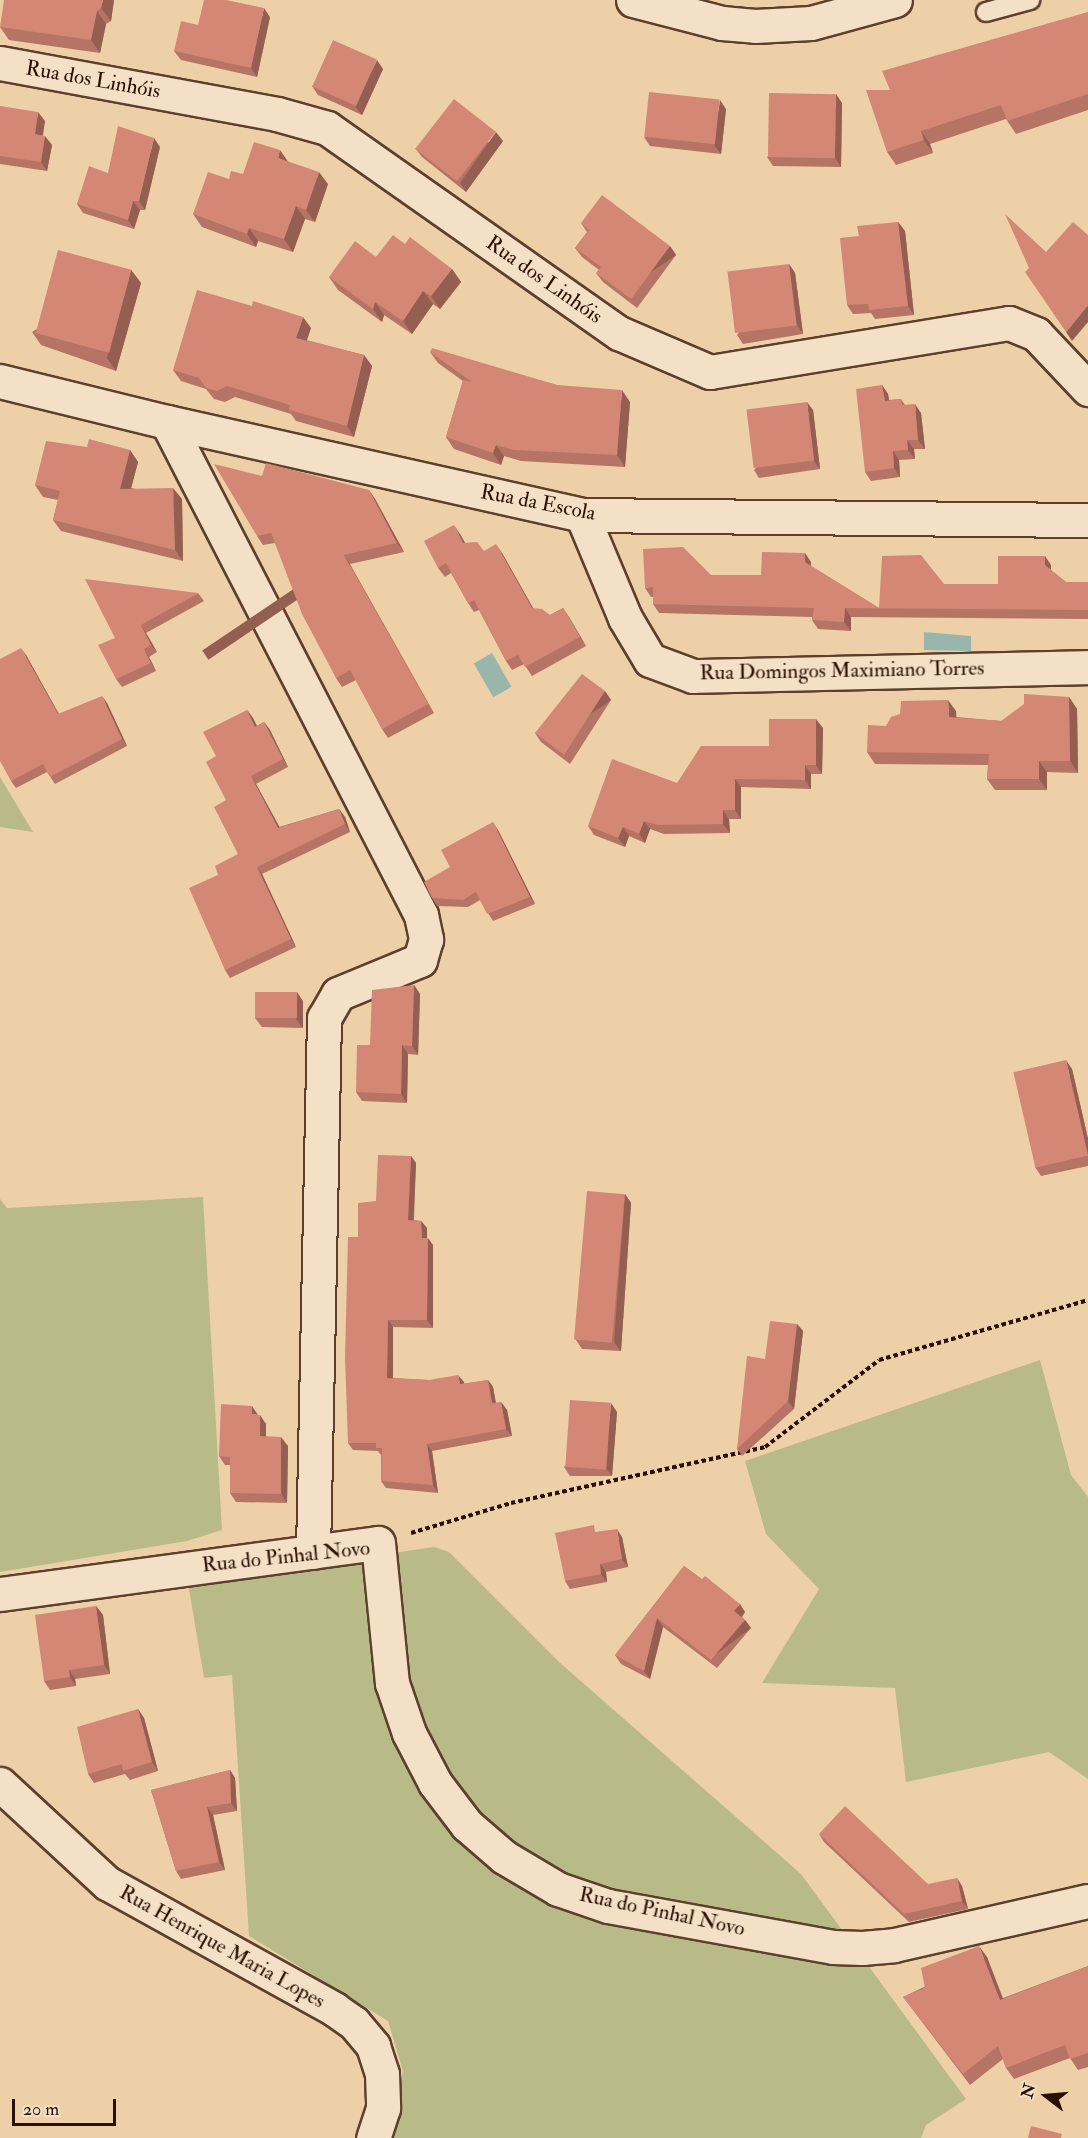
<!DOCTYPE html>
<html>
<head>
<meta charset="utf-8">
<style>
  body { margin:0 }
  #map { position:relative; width:1088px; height:2138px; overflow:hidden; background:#edd0a8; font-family:"IM FELL Double Pica",serif }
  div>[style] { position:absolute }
  .green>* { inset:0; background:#b8bb88 }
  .water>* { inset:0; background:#99b6ac; transform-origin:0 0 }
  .path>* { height:4px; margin-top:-2px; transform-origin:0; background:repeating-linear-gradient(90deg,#2b0f02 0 4.5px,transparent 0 7.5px) }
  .roads { filter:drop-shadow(2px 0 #5c3f2c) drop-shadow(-2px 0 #5c3f2c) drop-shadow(0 2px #5c3f2c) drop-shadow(0 -2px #5c3f2c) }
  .service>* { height:18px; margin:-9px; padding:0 9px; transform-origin:9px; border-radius:9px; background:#f3e0c6 }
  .minor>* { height:33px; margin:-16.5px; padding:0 16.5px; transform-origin:16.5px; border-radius:16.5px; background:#f3e0c6 }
  .tertiary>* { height:33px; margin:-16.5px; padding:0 16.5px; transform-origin:16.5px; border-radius:16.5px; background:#f3e0c6 }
  .wall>* { inset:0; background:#b67464 }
  .shaded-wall>* { inset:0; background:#945e51; transform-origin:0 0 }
  .building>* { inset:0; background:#d48774; transform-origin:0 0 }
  span { translate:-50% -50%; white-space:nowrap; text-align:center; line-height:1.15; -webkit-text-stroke:4.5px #f3e0c6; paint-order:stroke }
  .street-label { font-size:21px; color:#2b0f02 }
  .north { position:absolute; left:1016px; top:2066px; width:60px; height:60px; -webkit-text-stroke:4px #f3e0c6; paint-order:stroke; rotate:286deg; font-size:16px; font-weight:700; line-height:24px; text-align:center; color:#2b0f02 }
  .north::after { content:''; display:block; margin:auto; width:21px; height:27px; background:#2b0f02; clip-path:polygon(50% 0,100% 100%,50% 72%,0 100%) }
  .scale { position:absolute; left:12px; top:2099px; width:104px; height:27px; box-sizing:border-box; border:3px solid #2b0f02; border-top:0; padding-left:8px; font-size:18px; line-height:21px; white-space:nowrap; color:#2b0f02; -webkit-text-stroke:4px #f3e0c6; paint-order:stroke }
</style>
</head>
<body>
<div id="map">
  <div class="green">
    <div style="clip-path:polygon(0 777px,33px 832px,0 827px)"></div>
    <div style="clip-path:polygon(203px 1197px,222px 1530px,187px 1541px,0 1572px,0 1199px,7px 1208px)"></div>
    <div style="clip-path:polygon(1040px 1360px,1071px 1475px,1088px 1497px,1088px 1779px,1049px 1752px,906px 1782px,895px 1688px,762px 1683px,819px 1589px,766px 1534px,745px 1461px)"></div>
    <div style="clip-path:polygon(434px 1547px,449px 1552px,559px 1662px,801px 1874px,966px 2099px,926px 2125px,921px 2138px,389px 2138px,403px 2071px,388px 2021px,249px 1936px,232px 1675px,204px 1678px,188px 1583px)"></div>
  </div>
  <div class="water">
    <div style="clip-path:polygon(924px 632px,971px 636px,971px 651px,924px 650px)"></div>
    <div style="left:492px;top:653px;width:39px;height:21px;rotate:60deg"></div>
  </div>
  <div class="path">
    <div style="left:411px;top:1533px;width:104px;rotate:-16.7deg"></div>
    <div style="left:511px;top:1503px;width:260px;rotate:-12.4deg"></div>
    <div style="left:765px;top:1447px;width:143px;rotate:-37.3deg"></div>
    <div style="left:879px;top:1360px;width:217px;rotate:-16deg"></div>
  </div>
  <div class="roads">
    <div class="service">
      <div style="left:986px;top:12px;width:46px;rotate:-15.3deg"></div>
    </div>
    <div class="minor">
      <div style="left:0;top:63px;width:282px;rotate:10.4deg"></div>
      <div style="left:277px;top:114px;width:52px;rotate:15.6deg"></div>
      <div style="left:327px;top:128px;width:357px;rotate:35.1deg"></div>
      <div style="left:619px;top:333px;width:99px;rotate:23.2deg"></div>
      <div style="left:710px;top:372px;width:303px;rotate:-9.3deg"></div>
      <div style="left:1009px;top:323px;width:29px;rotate:22deg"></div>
      <div style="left:1036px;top:334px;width:76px;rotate:46.6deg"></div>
      <div style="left:0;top:381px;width:172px;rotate:13.8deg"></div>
      <div style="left:167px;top:422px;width:425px;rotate:12.6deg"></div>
      <div style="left:582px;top:515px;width:506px;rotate:0.57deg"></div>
      <div style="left:167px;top:422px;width:555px;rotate:62.74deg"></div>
      <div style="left:421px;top:915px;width:25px;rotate:78deg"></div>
      <div style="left:426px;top:939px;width:22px;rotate:106deg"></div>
      <div style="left:420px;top:960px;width:89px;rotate:157.5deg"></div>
      <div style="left:338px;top:994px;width:28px;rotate:120deg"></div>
      <div style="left:324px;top:1018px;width:534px;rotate:91.18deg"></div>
      <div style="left:582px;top:515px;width:112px;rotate:67.3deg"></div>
      <div style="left:625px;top:618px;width:49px;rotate:59.2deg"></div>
      <div style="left:650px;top:660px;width:46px;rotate:20.4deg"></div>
      <div style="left:693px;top:676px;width:395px;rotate:-1.3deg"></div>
      <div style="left:0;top:1594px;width:381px;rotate:-7.7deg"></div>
      <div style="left:378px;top:1543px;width:141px;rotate:84.3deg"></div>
      <div style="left:392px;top:1683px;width:53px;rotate:71.2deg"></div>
      <div style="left:409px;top:1733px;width:56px;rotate:62.5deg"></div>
      <div style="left:435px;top:1783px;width:53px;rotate:52.7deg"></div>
      <div style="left:467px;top:1825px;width:49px;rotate:40.9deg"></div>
      <div style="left:504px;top:1857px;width:63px;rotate:30.7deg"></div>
      <div style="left:558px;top:1889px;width:53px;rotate:18.8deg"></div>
      <div style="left:608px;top:1906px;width:229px;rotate:10.3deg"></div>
      <div style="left:833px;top:1947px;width:29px;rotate:2deg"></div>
      <div style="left:862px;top:1948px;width:32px;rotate:-5deg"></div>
      <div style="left:894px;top:1945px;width:199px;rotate:-12.8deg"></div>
      <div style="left:0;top:1784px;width:146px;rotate:42.8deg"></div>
      <div style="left:107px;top:1883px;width:260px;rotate:29deg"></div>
      <div style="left:334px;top:2009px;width:24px;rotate:35deg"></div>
      <div style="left:354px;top:2023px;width:30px;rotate:50deg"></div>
      <div style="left:373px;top:2046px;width:29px;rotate:72deg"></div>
      <div style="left:382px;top:2074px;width:34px;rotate:88deg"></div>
      <div style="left:383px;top:2108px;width:32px;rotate:108deg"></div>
    </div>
    <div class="tertiary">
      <div style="left:633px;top:0;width:92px;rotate:14.5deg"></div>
      <div style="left:722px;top:23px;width:33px;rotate:5deg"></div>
      <div style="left:755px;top:26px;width:56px;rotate:-3.1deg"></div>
      <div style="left:811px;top:23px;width:87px;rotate:-15.3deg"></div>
    </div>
  </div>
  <div class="wall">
    <div style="clip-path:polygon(114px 0,111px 21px,106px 24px,100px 53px,9px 40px,0 27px)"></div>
    <div style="clip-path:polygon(1088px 12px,1088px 110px,1016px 134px,1006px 119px,930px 144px,933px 153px,896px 165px,887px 152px,890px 90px)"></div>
    <div style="clip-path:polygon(270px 17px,257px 77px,181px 60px,174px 51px,198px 25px)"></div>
    <div style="clip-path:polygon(383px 69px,362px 115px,318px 95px,312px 86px)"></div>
    <div style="clip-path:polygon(842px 103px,841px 167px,773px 166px,767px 157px)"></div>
    <div style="clip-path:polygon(0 106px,45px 121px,43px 136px,52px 145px,47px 171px,0 164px)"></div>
    <div style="clip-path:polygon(726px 109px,721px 154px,650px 146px,644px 137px)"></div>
    <div style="clip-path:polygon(503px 141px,466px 192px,422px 157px,415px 148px)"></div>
    <div style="clip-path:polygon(160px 147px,145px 210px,140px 210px,134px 229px,83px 213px,77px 204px,108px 173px)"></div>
    <div style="clip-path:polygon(287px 161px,328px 184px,315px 222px,305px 219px,293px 252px,258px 241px,256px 247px,202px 227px,193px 214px,229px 179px)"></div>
    <div style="clip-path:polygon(898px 222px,905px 231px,914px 315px,875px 319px,871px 313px,853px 314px,847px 305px,859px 236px)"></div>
    <div style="clip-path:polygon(581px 223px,676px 255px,637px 308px,603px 282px,596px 273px,599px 270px,582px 257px,575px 248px,587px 232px)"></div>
    <div style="clip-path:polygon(405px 244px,452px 269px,461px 282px,440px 309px,433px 304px,412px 334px,384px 315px,382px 322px,338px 290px,329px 277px)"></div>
    <div style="clip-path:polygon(789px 264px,795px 273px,803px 334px,743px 344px,737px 335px)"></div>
    <div style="clip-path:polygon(131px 270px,141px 283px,116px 371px,41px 345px,32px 332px)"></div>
    <div style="clip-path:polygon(311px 328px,306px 340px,364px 355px,372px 366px,354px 437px,296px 421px,291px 414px,235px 397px,225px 402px,214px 399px,206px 389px,181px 381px,173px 370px)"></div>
    <div style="clip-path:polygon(430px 352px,557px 385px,630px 402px,625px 467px,521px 461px,504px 456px,501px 465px,454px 449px,446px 437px,463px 381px,438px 363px)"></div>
    <div style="clip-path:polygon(882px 385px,888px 394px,889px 400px,901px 399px,905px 405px,921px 413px,925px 449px,914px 449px,915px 459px,899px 460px,900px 477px,871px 481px,865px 472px)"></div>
    <div style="clip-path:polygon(813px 410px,820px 469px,759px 478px,754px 470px)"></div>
    <div style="clip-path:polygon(87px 447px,130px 450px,138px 462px,131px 488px,182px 499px,183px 561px,61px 531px,53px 520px,58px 500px,43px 497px,35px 485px)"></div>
    <div style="clip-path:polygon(262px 476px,369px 490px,375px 499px,404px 552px,350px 564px,434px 713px,388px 738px,382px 729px,356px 680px,342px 687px,336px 678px,275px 543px,263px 545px,257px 536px)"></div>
    <div style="clip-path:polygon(460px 534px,465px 543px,484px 551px,502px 553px,533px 608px,550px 615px,563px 608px,586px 646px,532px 676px,524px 664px,512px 670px,506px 661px,479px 610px,474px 612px,468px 603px,451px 573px,445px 577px,438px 568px)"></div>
    <div style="clip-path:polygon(811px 562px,811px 566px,879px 608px,944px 584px,998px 584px,1051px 565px,1051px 570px,1066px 582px,1088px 582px,1088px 619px,851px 617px,851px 631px,818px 629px,812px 620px,812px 617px,659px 613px,653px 604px,653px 597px,651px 597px,645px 588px,711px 575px,761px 575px)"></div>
    <div style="clip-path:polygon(198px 593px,204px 601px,146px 633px,157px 652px,149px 657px,156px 671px,122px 687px,116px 679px,115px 638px)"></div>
    <div style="clip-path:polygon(26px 655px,59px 714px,107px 703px,127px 746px,55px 784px,47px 772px,16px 788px,11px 781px)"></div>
    <div style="clip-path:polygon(1069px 697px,1077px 709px,1078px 773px,1047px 772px,1047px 790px,995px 790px,987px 779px,988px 765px,875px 764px,867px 752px,886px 726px,956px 711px,956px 717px,1001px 721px)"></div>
    <div style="clip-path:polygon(611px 700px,570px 764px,541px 742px,535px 733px)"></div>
    <div style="clip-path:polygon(247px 710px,253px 718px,257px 726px,264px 722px,270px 730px,288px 767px,256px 784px,279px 827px,339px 809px,345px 817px,350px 832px,262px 874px,296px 947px,230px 978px,225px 970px,218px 875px,238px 854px,216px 756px)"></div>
    <div style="clip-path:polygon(823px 728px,822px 774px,811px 774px,811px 789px,741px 787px,741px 819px,729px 819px,730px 833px,664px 834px,650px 829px,645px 843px,629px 836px,625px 847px,594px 835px,588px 826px,677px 783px,769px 746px)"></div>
    <div style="clip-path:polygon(498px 830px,535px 904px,493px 921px,480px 900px,468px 907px,437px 906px,432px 898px,450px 867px)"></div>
    <div style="clip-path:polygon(414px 985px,420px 994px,418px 1055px,408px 1054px,407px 1103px,362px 1101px,356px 1092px,370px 1045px)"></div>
    <div style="clip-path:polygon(303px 1001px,303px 1028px,262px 1027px,255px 1018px)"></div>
    <div style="clip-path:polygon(1072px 1069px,1088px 1139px,1088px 1166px,1041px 1176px,1035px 1167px)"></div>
    <div style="clip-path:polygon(411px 1156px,416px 1163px,414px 1220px,421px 1221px,427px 1228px,427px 1238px,433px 1245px,433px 1328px,393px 1327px,393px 1378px,464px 1382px,464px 1384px,488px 1380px,493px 1387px,496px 1403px,501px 1402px,507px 1410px,512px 1436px,432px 1451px,438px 1493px,386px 1488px,381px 1481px,381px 1455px,378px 1451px,353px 1450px,348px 1443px,376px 1201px)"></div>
    <div style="clip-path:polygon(625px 1194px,631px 1203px,621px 1351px,582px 1349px,576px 1340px)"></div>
    <div style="clip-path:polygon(797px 1324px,803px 1331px,794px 1409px,742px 1456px,737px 1449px,765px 1359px)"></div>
    <div style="clip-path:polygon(617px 1412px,612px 1476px,570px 1476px,564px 1467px)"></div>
    <div style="clip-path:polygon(258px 1415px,266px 1424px,266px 1436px,288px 1446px,287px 1503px,236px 1502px,230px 1493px,230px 1465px,225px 1465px,219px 1456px)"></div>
    <div style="clip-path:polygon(622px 1537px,628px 1567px,606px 1572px,607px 1582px,570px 1589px,565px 1581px)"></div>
    <div style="clip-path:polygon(684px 1566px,745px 1612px,742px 1617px,745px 1620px,751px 1628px,717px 1668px,663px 1627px,650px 1679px,621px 1664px,615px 1655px)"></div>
    <div style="clip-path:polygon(96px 1606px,103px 1615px,110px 1674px,75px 1679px,76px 1686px,50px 1690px,44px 1681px)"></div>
    <div style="clip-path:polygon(138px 1709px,144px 1718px,158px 1771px,130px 1780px,125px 1774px,94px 1783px,88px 1774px)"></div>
    <div style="clip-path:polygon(230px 1770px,235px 1778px,237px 1811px,213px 1815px,225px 1870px,181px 1879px,176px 1871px,151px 1790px)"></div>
    <div style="clip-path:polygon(819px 1834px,928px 1884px,962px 1886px,968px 1909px,909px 1922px,824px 1842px)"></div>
    <div style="clip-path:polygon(987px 1957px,1003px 1998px,1088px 1966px,1088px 2067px,1078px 2070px,1070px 2058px,1014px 2079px,1006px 2068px,1003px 2059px,970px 2085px,903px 1997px)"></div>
  </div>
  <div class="shaded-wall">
    <div style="clip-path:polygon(103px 0,114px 0,111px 21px,101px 8px)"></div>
    <div style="clip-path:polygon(264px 8px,270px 17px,257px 77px,251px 68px)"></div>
    <div style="clip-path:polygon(97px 11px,106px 24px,100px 53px,91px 40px)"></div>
    <div style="clip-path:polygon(377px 60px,383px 69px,362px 115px,355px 106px)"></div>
    <div style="clip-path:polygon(836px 94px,842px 103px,841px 167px,835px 158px)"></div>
    <div style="clip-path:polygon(720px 100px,726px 109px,721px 154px,714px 145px)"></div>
    <div style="clip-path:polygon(38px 112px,45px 121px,41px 143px,35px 134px)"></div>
    <div style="clip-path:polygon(921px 131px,930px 144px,933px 153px,924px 140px)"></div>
    <div style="clip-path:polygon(496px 132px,503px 141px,466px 192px,460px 183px)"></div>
    <div style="clip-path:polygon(45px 136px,52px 145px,47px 171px,41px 162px)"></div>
    <div style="clip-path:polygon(154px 138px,160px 147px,145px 210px,139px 201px)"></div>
    <div style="clip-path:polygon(280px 150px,289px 163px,278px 158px)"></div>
    <div style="clip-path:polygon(319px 172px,328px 184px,315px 222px,306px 210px)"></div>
    <div style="clip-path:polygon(133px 201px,140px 210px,134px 229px,128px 220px)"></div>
    <div style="clip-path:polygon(296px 206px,305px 219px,293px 252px,284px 239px)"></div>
    <div style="clip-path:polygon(898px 222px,905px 231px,914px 315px,908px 306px)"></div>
    <div style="clip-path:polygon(249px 228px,258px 241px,256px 247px,247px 234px)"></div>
    <div style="left:670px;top:246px;width:11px;height:66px;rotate:56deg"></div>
    <div style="clip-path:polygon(789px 264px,795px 273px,803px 334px,797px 325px)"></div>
    <div style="clip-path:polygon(452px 269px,461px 282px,440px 309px,431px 296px)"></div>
    <div style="clip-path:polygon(131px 270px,141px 283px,116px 371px,107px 358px)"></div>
    <div style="clip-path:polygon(423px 291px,433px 304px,412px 334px,403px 321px)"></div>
    <div style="clip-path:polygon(375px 302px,384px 315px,382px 322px,373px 309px)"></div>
    <div style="clip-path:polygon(1088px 305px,1088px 322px,1072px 341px,1066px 332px)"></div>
    <div style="clip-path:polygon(303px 317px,311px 328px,304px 349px,296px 338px)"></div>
    <div style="clip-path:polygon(364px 355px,372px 366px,354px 437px,347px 426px)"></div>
    <div style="clip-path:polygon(882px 385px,888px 394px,891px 410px,885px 401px)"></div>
    <div style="clip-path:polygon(622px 390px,630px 402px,625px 467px,617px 455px)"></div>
    <div style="clip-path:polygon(807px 402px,813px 410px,820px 469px,814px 461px)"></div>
    <div style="clip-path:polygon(915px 404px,921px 413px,925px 449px,918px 440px)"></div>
    <div style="clip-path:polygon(907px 440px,914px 449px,915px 459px,908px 450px)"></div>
    <div style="clip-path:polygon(496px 445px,504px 456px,501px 465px,493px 453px)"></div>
    <div style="clip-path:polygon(130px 450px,138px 462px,128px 500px,120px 489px)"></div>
    <div style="clip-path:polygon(893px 451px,899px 460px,900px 477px,894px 468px)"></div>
    <div style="clip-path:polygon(173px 488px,182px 499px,183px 561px,175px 550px)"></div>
    <div style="clip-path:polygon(369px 490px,375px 499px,404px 552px,397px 543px)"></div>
    <div style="clip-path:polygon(454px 525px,460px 534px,470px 552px,463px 543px)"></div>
    <div style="clip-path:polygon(496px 544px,502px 553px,538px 617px,532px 608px)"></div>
    <div style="clip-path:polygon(805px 553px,811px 562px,811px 571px,805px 562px)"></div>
    <div style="left:344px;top:555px;width:11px;height:171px;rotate:56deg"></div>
    <div style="clip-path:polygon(1045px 556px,1051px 565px,1051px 574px,1045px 565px)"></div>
    <div style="clip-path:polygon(563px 608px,569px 617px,586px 646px,580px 637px)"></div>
    <div style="clip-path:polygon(845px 608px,851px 617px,851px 631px,844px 622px)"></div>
    <div style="clip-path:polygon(141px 625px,146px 633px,157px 652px,151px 645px)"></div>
    <div style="clip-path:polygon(21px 648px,26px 655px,63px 722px,58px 714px)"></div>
    <div style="clip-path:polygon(144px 649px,149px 657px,156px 671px,151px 663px)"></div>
    <div style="left:605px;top:691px;width:11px;height:76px;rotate:56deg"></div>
    <div style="clip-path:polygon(102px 696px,107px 703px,127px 746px,122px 739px)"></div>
    <div style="clip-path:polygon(1069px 697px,1077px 709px,1078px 773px,1070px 761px)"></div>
    <div style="clip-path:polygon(948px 700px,956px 711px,957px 728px,949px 717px)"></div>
    <div style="clip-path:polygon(247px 710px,253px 718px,261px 735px,255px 727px)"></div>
    <div style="clip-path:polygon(816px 719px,823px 728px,822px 774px,816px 765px)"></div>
    <div style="clip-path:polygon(264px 722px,270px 730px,288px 767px,283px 759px)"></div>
    <div style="clip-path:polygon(1039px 761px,1047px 772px,1047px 790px,1039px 779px)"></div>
    <div style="clip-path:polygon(805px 765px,811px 774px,811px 789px,805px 780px)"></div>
    <div style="clip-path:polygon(251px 776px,256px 784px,284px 835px,278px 828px)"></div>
    <div style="clip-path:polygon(735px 779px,741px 787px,741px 819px,735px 810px)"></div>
    <div style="clip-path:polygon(339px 809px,345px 817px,350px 832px,345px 824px)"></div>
    <div style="clip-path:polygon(723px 810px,729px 819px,730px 833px,723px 824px)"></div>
    <div style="clip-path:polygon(644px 821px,650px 829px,645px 843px,639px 834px)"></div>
    <div style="clip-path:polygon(493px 822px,498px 830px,535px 904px,530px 897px)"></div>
    <div style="clip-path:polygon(623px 827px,629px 836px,625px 847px,618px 838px)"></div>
    <div style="clip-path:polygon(257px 867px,262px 874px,296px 947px,291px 939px)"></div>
    <div style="clip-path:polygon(414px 985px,420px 994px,418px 1055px,412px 1046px)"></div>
    <div style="clip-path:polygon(297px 992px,303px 1001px,303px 1028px,296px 1019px)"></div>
    <div style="clip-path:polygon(402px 1045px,408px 1054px,407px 1103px,401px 1094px)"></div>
    <div style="clip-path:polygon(1066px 1060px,1072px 1069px,1088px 1139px,1088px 1156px)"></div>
    <div style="clip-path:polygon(411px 1156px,416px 1163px,413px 1228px,408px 1220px)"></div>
    <div style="clip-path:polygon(625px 1194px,631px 1203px,621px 1351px,614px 1342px)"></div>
    <div style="clip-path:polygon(421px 1221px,427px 1228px,427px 1246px,422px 1238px)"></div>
    <div style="clip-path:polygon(428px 1238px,433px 1245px,433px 1328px,427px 1320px)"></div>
    <div style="clip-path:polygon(388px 1320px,393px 1327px,393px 1385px,387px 1378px)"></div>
    <div style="clip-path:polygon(797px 1324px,803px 1331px,794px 1409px,788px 1401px)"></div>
    <div style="clip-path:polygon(458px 1375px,464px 1382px,466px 1392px,460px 1384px)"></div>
    <div style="clip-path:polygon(488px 1380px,493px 1387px,497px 1411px,492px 1403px)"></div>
    <div style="clip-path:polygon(501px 1402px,507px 1410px,512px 1436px,506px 1429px)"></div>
    <div style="clip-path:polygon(611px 1403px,617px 1412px,612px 1476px,605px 1467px)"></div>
    <div style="clip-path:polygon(252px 1406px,258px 1415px,252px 1414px)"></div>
    <div style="clip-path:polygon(260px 1415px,266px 1424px,266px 1445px,260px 1436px)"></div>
    <div style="clip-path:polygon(281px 1437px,288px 1446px,287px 1503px,281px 1494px)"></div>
    <div style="clip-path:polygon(427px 1444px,432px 1451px,438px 1493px,433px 1485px)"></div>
    <div style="clip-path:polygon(617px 1529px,622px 1537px,628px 1567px,622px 1559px)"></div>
    <div style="clip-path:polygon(600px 1564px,606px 1572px,607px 1582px,601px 1574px)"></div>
    <div style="clip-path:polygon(740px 1604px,745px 1612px,740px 1619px,734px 1611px)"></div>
    <div style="clip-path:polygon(96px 1606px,103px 1615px,110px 1674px,104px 1665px)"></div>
    <div style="clip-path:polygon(657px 1618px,663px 1627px,650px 1679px,644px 1671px)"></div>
    <div style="left:745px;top:1620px;width:10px;height:52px;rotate:53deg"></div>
    <div style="clip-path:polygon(69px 1670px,75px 1679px,76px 1686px,70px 1677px)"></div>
    <div style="clip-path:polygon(138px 1709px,144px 1718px,158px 1771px,152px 1762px)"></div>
    <div style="clip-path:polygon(230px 1770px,235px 1778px,237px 1811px,231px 1803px)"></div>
    <div style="clip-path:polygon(207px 1807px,213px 1815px,225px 1870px,219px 1862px)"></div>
    <div style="clip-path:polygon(957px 1878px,962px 1886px,968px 1909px,962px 1901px)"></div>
    <div style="clip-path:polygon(979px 1946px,987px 1957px,1007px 2011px,1000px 2000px)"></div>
  </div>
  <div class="building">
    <div style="clip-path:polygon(4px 0,103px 0,101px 8px,97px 11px,91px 40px,0 27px)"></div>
    <div style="clip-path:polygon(204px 0,226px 0,264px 8px,251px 68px,174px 51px,181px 21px,198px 25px)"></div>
    <div style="clip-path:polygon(1088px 12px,1088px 94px,1007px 121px,1001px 105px,921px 131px,924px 140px,887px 152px,866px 90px,890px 90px,882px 71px)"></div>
    <div style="left:333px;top:40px;width:48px;height:51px;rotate:24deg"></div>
    <div style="left:649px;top:92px;width:71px;height:45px;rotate:6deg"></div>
    <div style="left:769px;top:93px;width:67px;height:64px;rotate:1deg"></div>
    <div style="left:454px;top:99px;width:53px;height:63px;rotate:38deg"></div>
    <div style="clip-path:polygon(0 106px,38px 112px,35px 134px,45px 136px,41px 162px,0 156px)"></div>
    <div style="clip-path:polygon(118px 126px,154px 138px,139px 201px,133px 201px,128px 220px,77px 204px,89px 166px,108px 173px)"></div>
    <div style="clip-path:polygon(254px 142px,280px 150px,278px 158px,319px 172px,306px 210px,296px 206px,284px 239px,249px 228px,247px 234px,193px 214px,208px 172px,229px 179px,231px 171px,243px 174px)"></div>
    <div style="clip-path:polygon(602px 195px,670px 246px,631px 299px,596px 273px,601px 267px,575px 248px,589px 230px,581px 223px)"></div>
    <div style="clip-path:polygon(1005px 214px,1046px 252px,1073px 222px,1088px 235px,1088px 305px,1066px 332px,1025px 272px,1029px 268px)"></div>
    <div style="clip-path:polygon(898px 222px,908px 306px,869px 310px,868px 304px,847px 305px,840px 238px,859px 236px,857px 226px)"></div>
    <div style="clip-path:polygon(393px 235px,405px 244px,410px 237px,452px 269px,431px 296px,423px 291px,403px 321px,375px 302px,373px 309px,329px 277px,355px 241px,376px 257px)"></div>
    <div style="left:58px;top:250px;width:76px;height:86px;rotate:15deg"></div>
    <div style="left:789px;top:264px;width:62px;height:62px;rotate:83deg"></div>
    <div style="clip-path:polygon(197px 290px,252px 306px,253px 301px,303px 317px,296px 338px,364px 355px,347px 426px,289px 410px,290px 405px,227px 386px,217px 391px,206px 388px,199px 378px,173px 370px)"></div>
    <div style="clip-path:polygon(432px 348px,557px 385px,622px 390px,617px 455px,513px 450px,496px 445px,493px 453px,446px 437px,463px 380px,472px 382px,430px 352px)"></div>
    <div style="clip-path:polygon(882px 385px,885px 401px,901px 399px,902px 405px,915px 404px,918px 440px,907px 440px,908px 450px,893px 451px,894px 468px,865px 472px,856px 389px)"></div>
    <div style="left:807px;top:402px;width:59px;height:61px;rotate:83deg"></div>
    <div style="clip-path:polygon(89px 439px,130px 450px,120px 489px,173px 488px,175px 550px,53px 520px,60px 491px,35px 485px,46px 441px,87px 447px)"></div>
    <div style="clip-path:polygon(266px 463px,369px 490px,397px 543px,344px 555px,428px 704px,382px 729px,350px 670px,336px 678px,302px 614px,271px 533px,257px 536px,214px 464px,262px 476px)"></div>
    <div style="clip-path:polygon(454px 525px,463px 543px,477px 542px,484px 551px,496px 544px,532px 608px,542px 609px,550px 615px,563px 608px,580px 637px,525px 667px,518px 655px,506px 661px,474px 600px,468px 603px,446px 563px,438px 568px,424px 541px)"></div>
    <div style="clip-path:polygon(683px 547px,711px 575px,761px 575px,762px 552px,805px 553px,805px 562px,879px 608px,882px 556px,921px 555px,944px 584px,998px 584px,998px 556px,1045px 556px,1045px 565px,1066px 582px,1088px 582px,1088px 610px,845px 608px,844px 622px,812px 620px,814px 608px,653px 604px,653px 587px,645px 588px,643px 549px)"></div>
    <div style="clip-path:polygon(85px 579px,198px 593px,141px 625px,151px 645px,144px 649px,151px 663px,116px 679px,98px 645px,115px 638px)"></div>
    <div style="clip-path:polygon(21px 648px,58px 714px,102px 696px,122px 739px,50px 777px,43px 764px,11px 781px,0 761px,0 659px)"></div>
    <div style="clip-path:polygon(582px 674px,605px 691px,564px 755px,535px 733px)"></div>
    <div style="clip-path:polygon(1024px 694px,1069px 697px,1070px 761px,1039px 761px,1039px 779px,987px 779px,989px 754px,867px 752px,868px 725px,886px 726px,891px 717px,900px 714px,901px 701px,948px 700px,949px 717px,1001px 721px,1024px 704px)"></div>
    <div style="clip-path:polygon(247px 710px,255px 727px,264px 722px,283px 759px,251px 776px,278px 828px,339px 809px,345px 824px,257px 867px,291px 939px,225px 970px,189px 888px,218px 875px,215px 866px,238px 854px,214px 807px,226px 800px,206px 762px,216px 756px,203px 732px)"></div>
    <div style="clip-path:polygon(769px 719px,816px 719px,816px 765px,805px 765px,805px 780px,735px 779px,735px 810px,723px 810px,723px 824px,658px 825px,644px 821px,639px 834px,623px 827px,618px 838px,588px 826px,612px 759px,677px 783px,701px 746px,769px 746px)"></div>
    <div style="clip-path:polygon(493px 822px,530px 897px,487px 914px,476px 892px,463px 900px,432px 898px,424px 882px,450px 867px,441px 850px)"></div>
    <div style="clip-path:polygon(414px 985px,412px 1046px,402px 1045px,401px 1094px,356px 1092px,357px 1045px,370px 1045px,372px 990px)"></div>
    <div style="left:255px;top:992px;width:42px;height:26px"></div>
    <div style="left:1066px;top:1060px;width:98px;height:54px;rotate:77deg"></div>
    <div style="clip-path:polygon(378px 1155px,411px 1156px,408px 1220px,421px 1221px,422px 1238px,428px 1238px,427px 1320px,388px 1320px,387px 1378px,429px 1380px,458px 1375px,460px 1384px,488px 1380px,492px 1403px,501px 1402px,506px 1429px,427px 1444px,433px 1485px,381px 1481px,382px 1448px,376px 1448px,376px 1443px,348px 1443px,345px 1358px,348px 1237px,358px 1237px,358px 1203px,376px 1201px)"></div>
    <div style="left:587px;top:1191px;width:38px;height:149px;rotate:5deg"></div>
    <div style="clip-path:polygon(770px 1321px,797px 1324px,788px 1401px,737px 1449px,747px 1356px,765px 1359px)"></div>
    <div style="left:570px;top:1400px;width:41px;height:67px;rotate:4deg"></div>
    <div style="clip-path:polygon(221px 1404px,252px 1406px,252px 1414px,260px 1415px,260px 1436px,281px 1437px,281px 1494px,230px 1493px,230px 1457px,219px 1456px)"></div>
    <div style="clip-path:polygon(594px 1525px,595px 1532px,617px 1529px,622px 1559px,600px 1564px,601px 1574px,565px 1581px,555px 1533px)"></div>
    <div style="clip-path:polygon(684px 1566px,702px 1579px,705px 1576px,740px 1604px,734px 1611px,745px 1620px,711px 1660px,657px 1618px,644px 1671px,615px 1655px)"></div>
    <div style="clip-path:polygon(96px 1606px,104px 1665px,69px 1670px,70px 1677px,44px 1681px,35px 1615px)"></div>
    <div style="clip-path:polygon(138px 1709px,152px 1762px,123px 1771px,122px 1764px,88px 1774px,77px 1727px)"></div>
    <div style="clip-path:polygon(230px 1770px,231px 1803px,207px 1807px,219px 1862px,176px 1871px,151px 1790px)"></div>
    <div style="clip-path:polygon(845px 1806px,928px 1884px,957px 1878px,962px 1901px,904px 1914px,819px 1834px)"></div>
    <div style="clip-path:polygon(979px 1946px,1000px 2000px,1088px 1966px,1088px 2053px,1070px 2059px,1065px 2045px,1006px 2068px,998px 2046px,963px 2074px,903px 1997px,925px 1988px,921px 1968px)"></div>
    <div style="clip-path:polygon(1031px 2126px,1062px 2134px,1061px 2138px,1028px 2138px)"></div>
  </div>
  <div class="street-label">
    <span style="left:93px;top:80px;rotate:10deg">Rua dos Linhóis</span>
    <span style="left:544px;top:280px;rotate:35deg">Rua dos Linhóis</span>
    <span style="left:538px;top:503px;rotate:11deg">Rua da Escola</span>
    <span style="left:842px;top:671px;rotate:-1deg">Rua Domingos Maximiano Torres</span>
    <span style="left:286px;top:1557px;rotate:-6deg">Rua do Pinhal Novo</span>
    <span style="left:662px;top:1912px;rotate:12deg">Rua do Pinhal Novo</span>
    <span style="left:222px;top:1947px;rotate:29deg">Rua Henrique Maria Lopes</span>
  </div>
  <div class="north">N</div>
  <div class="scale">20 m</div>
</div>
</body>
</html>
